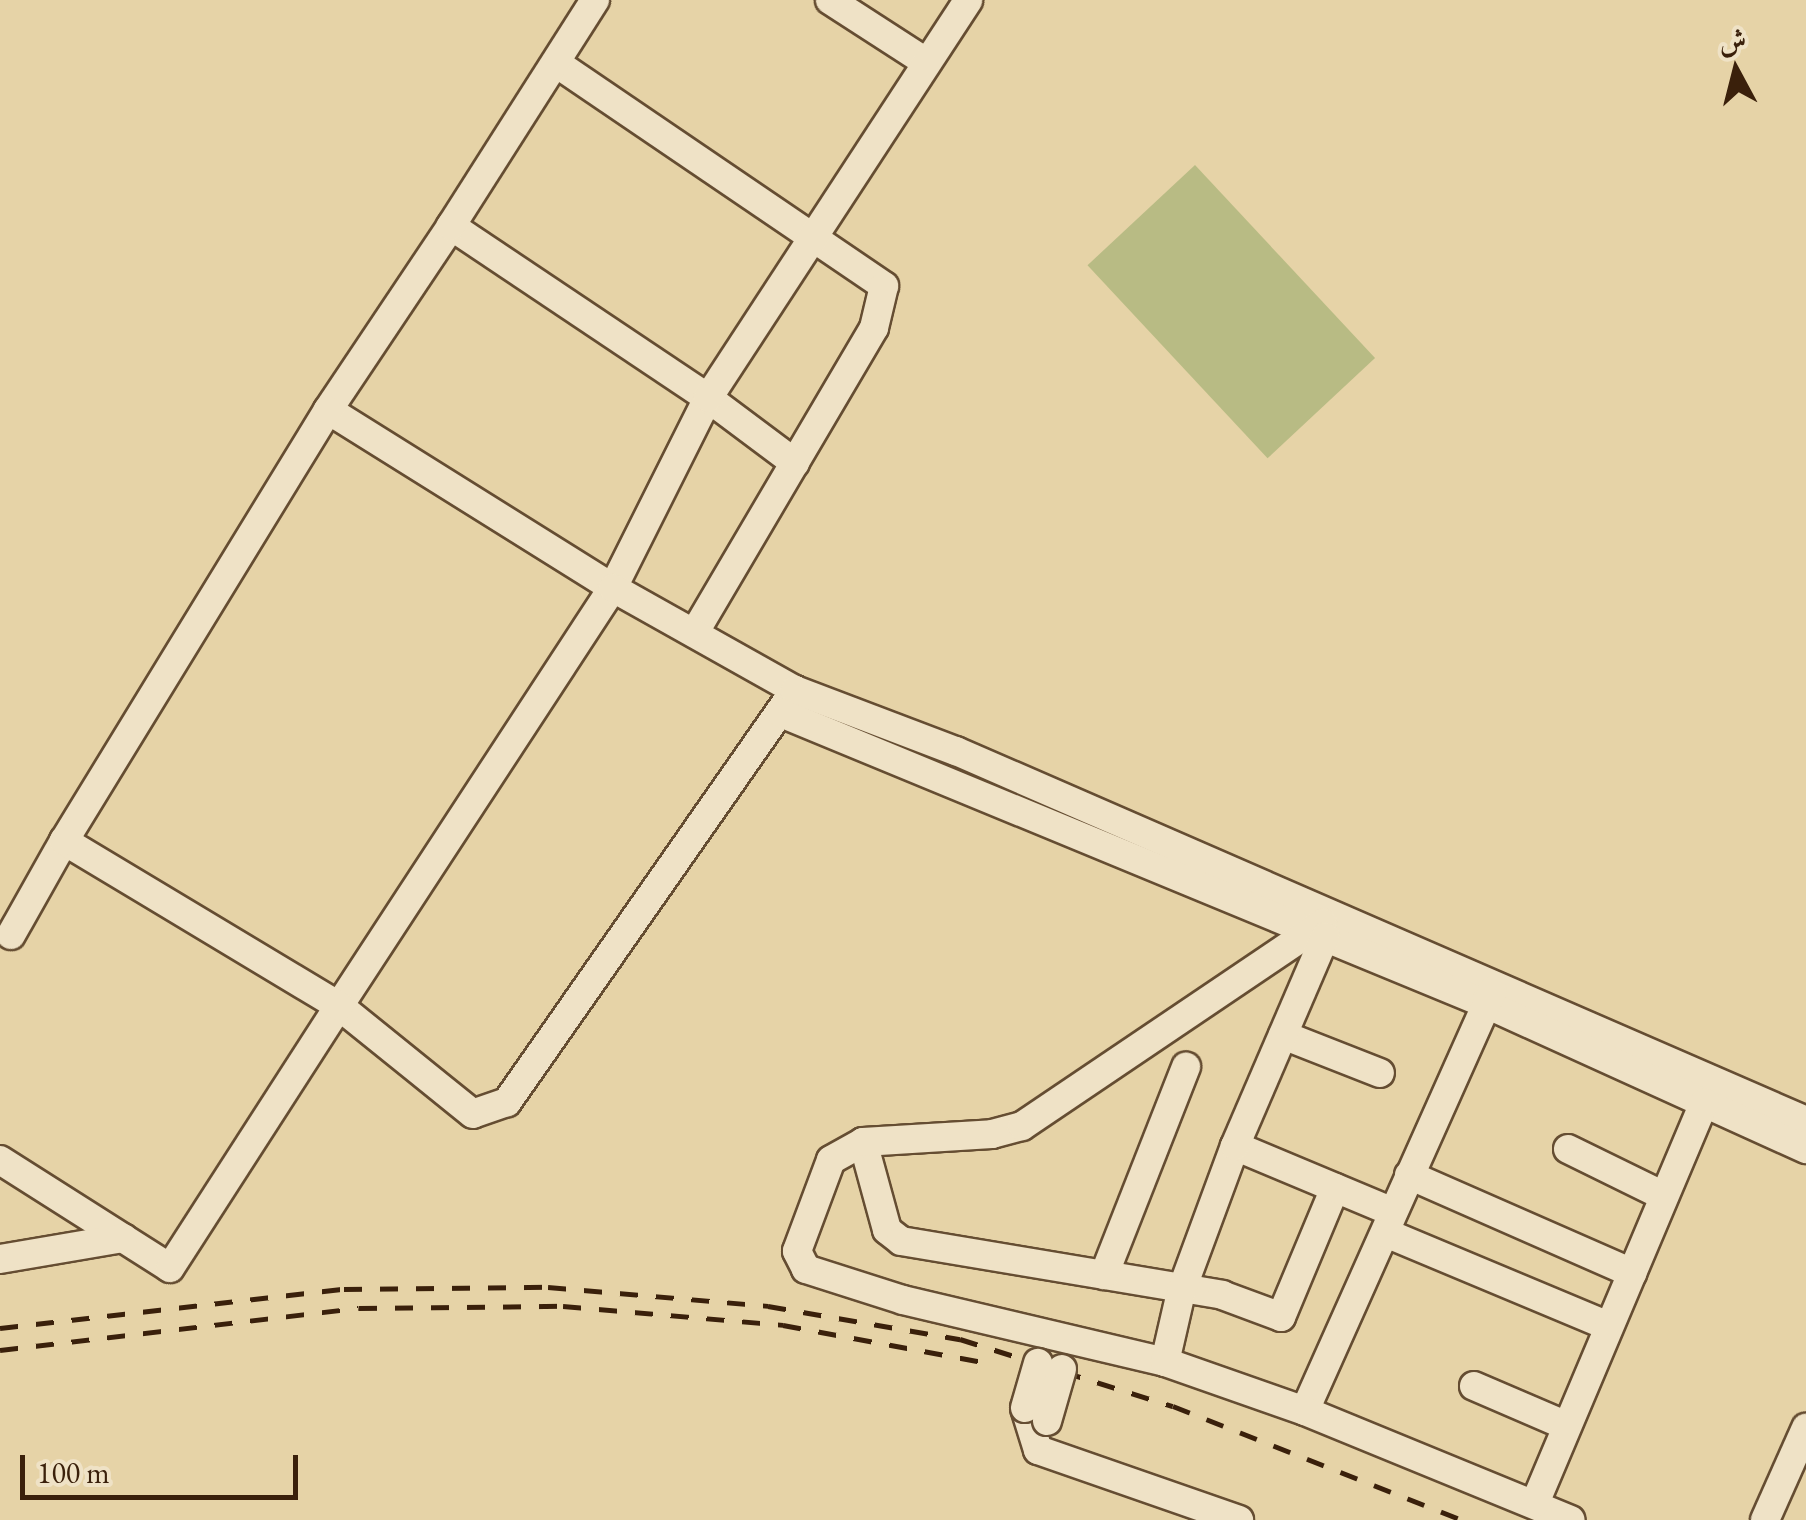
<!DOCTYPE html>
<html>
<head>
<meta charset="utf-8">
<style>
  body { margin:0 }
  #map { position:relative; width:1806px; height:1520px; overflow:hidden; background:#e6d3a7; font-family:"EB Garamond",Amiri,serif }
  div>[style] { position:absolute }
  .green>* { inset:0; background:#b8bb84; transform-origin:0 0 }
  .roads { filter:drop-shadow(2px 0 #654d32) drop-shadow(-2px 0 #654d32) drop-shadow(0 2px #654d32) drop-shadow(0 -2px #654d32) }
  .minor>* { height:28px; margin:-14px; padding:0 14px; transform-origin:14px; border-radius:14px; background:#efe2c6 }
  .rail>* { height:5px; margin-top:-2.5px; transform-origin:0; background:repeating-linear-gradient(90deg,#3a200b 0 18px,transparent 0 36px) }
  .bridges { filter:drop-shadow(2px 0 #654d32) drop-shadow(-2px 0 #654d32) drop-shadow(0 2px #654d32) drop-shadow(0 -2px #654d32) }
  .minor-bridge>* { height:28px; margin:-14px; padding:0 14px; transform-origin:14px; border-radius:14px; background:#efe2c6 }
  span { translate:-50% -50%; white-space:nowrap; text-align:center; line-height:1.15; -webkit-text-stroke:8px #efe2c6; paint-order:stroke }
  .north { position:absolute; left:1686px; top:20px; width:100px; height:100px; -webkit-text-stroke:8px #efe2c6; paint-order:stroke; rotate:353deg; font-size:28px; font-weight:700; line-height:40px; text-align:center; color:#3a200b }
  .north::after { content:''; display:block; margin:auto; width:35px; height:45px; background:#3a200b; clip-path:polygon(50% 0,100% 100%,50% 72%,0 100%) }
  .scale { position:absolute; left:20px; top:1455px; width:278px; height:45px; box-sizing:border-box; border:5px solid #3a200b; border-top:0; padding-left:12px; font-size:30px; line-height:35px; white-space:nowrap; color:#3a200b; -webkit-text-stroke:8px #efe2c6; paint-order:stroke }
</style>
</head>
<body>
<div id="map">
  <div class="green">
    <div style="left:1195px;top:165px;width:264px;height:147px;rotate:47deg"></div>
  </div>
  <div class="roads">
    <div class="minor">
      <div style="left:830px;top:0;width:114px;rotate:32.9deg"></div>
      <div style="left:559px;top:65px;width:393px;rotate:34.2deg"></div>
      <div style="left:884px;top:286px;width:43px;rotate:103.4deg"></div>
      <div style="left:874px;top:328px;width:354px;rotate:120.5deg"></div>
      <div style="left:451px;top:226px;width:309px;rotate:33.8deg"></div>
      <div style="left:708px;top:398px;width:212px;rotate:116.6deg"></div>
      <div style="left:613px;top:588px;width:336px;rotate:-148deg"></div>
      <div style="left:328px;top:410px;width:221px;rotate:-56.2deg"></div>
      <div style="left:451px;top:226px;width:268px;rotate:-57.5deg"></div>
      <div style="left:795px;top:463px;width:109px;rotate:-143.2deg"></div>
      <div style="left:708px;top:398px;width:475px;rotate:-56.8deg"></div>
      <div style="left:795px;top:690px;width:503px;rotate:124.95deg"></div>
      <div style="left:507px;top:1102px;width:36px;rotate:161deg"></div>
      <div style="left:473px;top:1114px;width:172px;rotate:-141.1deg"></div>
      <div style="left:339px;top:1006px;width:500px;rotate:-56.8deg"></div>
      <div style="left:613px;top:588px;width:209px;rotate:29.3deg"></div>
      <div style="left:795px;top:690px;width:172px;rotate:20.8deg"></div>
      <div style="left:956px;top:751px;width:927px;rotate:23.52deg"></div>
      <div style="left:781px;top:713px;width:760px;rotate:22.42deg"></div>
      <div style="left:1484px;top:1003px;width:354px;rotate:24.4deg"></div>
      <div style="left:11px;top:935px;width:108px;rotate:-60.6deg"></div>
      <div style="left:1493px;top:990px;width:461px;rotate:114.1deg"></div>
      <div style="left:1305px;top:1411px;width:287px;rotate:22.3deg"></div>
      <div style="left:1283px;top:1035px;width:104px;rotate:21.4deg"></div>
      <div style="left:863px;top:1142px;width:91px;rotate:74.7deg"></div>
      <div style="left:887px;top:1230px;width:18px;rotate:38deg"></div>
      <div style="left:901px;top:1241px;width:326px;rotate:9.5deg"></div>
      <div style="left:1222px;top:1295px;width:63px;rotate:20.4deg"></div>
      <div style="left:1281px;top:1317px;width:140px;rotate:-67.3deg"></div>
      <div style="left:1235px;top:1146px;width:171px;rotate:22.7deg"></div>
      <div style="left:1568px;top:1149px;width:107px;rotate:26.1deg"></div>
      <div style="left:0;top:1160px;width:201px;rotate:32.4deg"></div>
      <div style="left:170px;top:1268px;width:312px;rotate:-57.2deg"></div>
      <div style="left:339px;top:1006px;width:321px;rotate:-149deg"></div>
      <div style="left:64px;top:841px;width:505px;rotate:-58.51deg"></div>
      <div style="left:1409px;top:1175px;width:244px;rotate:23.7deg"></div>
      <div style="left:1386px;top:1233px;width:241px;rotate:22.7deg"></div>
      <div style="left:0;top:1259px;width:125px;rotate:-9.7deg"></div>
      <div style="left:1104px;top:1275px;width:224px;rotate:-68.5deg"></div>
      <div style="left:1165px;top:1362px;width:269px;rotate:-166.7deg"></div>
      <div style="left:903px;top:1300px;width:102px;rotate:-162.3deg"></div>
      <div style="left:806px;top:1269px;width:20px;rotate:-117deg"></div>
      <div style="left:797px;top:1251px;width:97px;rotate:-69.5deg"></div>
      <div style="left:831px;top:1160px;width:37px;rotate:-29deg"></div>
      <div style="left:863px;top:1142px;width:129px;rotate:-3.5deg"></div>
      <div style="left:992px;top:1134px;width:31px;rotate:-15deg"></div>
      <div style="left:1022px;top:1126px;width:363px;rotate:-34deg"></div>
      <div style="left:1474px;top:1386px;width:101px;rotate:23.3deg"></div>
      <div style="left:1025px;top:1408px;width:44px;rotate:72.8deg"></div>
      <div style="left:1038px;top:1450px;width:213px;rotate:19.2deg"></div>
      <div style="left:1305px;top:1411px;width:148px;rotate:-160.7deg"></div>
      <div style="left:1165px;top:1362px;width:72px;rotate:-77.1deg"></div>
      <div style="left:1181px;top:1292px;width:156px;rotate:-69.7deg"></div>
      <div style="left:1235px;top:1146px;width:228px;rotate:-66.7deg"></div>
      <div style="left:1535px;top:1503px;width:435px;rotate:-67.1deg"></div>
      <div style="left:1765px;top:1520px;width:101px;rotate:-66deg"></div>
    </div>
  </div>
  <div class="rail">
    <div style="left:0;top:1328px;width:346px;rotate:-6.5deg"></div>
    <div style="left:344px;top:1289px;width:204px;rotate:-0.6deg"></div>
    <div style="left:548px;top:1287px;width:221px;rotate:4.9deg"></div>
    <div style="left:768px;top:1306px;width:195px;rotate:9.8deg"></div>
    <div style="left:960px;top:1339px;width:223px;rotate:17.5deg"></div>
    <div style="left:1173px;top:1406px;width:311px;rotate:21.5deg"></div>
    <div style="left:0;top:1350px;width:361px;rotate:-6.7deg"></div>
    <div style="left:359px;top:1308px;width:204px;rotate:-0.6deg"></div>
    <div style="left:563px;top:1306px;width:221px;rotate:4.9deg"></div>
    <div style="left:783px;top:1325px;width:214px;rotate:10.5deg"></div>
  </div>
  <div class="bridges">
    <div class="minor-bridge">
      <div style="left:1025px;top:1408px;width:47px;rotate:-73.9deg"></div>
      <div style="left:1047px;top:1421px;width:54px;rotate:-73.9deg"></div>
    </div>
  </div>
  <div class="north">ش</div>
  <div class="scale">100 m</div>
</div>
</body>
</html>
